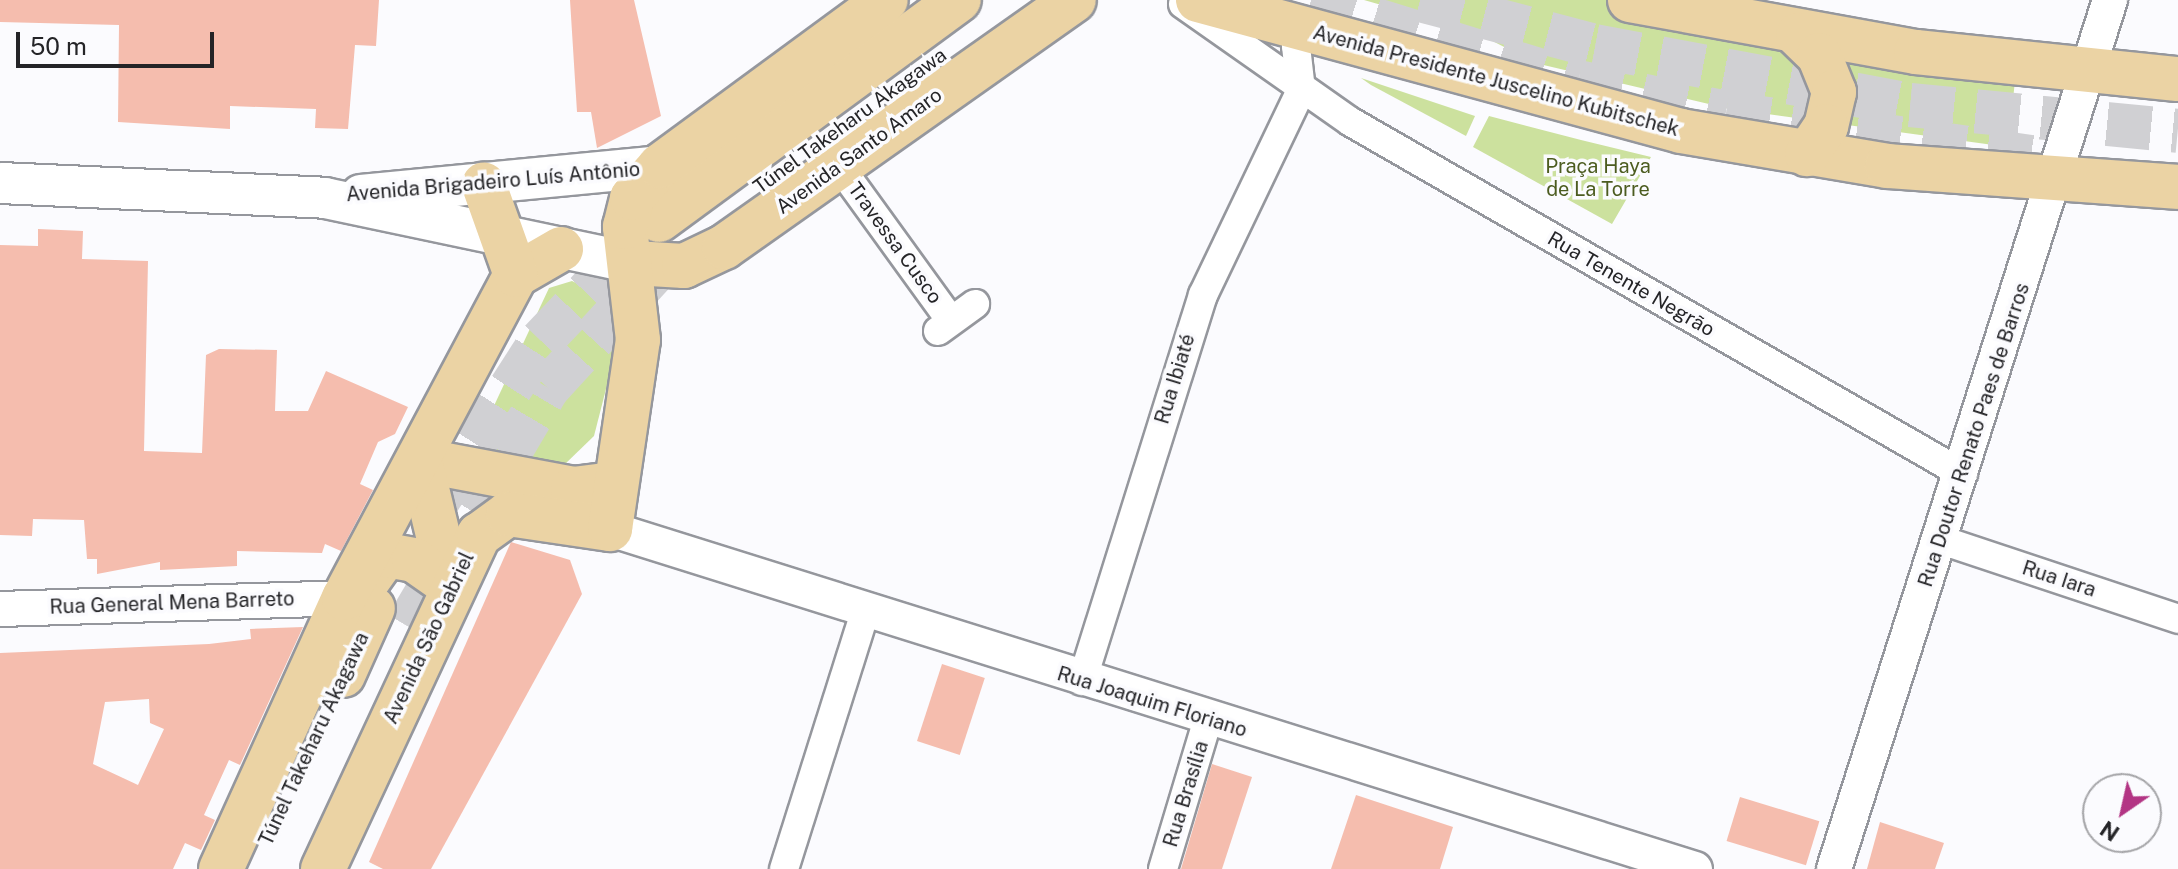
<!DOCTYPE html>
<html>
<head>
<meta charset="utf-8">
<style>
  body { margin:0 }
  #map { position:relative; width:2178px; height:869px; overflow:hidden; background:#fbfbfe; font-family:"Public Sans",sans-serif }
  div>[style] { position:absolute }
  .green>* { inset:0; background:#cce19e }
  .building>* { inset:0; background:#f5bdae; transform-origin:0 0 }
  .primary-tunnel>* { height:44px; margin-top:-22px; transform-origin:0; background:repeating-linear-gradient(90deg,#d0d0d3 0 44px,transparent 0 66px) }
  .trunk-tunnel>* { height:44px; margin-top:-22px; transform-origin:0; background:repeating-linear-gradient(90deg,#d0d0d3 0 44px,transparent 0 66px) }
  .roads { filter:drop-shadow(2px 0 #95979d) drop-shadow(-2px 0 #95979d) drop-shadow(0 2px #95979d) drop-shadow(0 -2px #95979d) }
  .minor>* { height:28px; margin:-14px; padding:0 14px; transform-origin:14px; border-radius:14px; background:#fff }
  .tertiary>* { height:34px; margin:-17px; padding:0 17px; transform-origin:17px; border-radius:17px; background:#fff }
  .secondary>* { height:40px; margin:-20px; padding:0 20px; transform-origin:20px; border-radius:20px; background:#fff }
  .primary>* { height:44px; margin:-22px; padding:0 22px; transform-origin:22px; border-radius:22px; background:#ebd3a4 }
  span { translate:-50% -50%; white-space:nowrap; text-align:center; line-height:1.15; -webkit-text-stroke:7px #fbfbfe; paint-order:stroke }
  .street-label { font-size:20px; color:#242427 }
  .park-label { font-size:20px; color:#4c5c20 }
  .north { position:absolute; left:2082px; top:773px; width:80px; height:80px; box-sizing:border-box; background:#fbfbfe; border:2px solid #a5a5a8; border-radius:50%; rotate:214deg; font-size:22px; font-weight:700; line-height:32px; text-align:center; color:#242427 }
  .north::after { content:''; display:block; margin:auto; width:28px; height:36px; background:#b33584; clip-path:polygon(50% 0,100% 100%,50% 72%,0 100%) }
  .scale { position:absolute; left:16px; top:32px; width:198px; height:36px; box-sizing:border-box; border:4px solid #242427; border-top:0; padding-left:10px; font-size:24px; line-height:28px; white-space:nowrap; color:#242427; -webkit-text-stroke:6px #fbfbfe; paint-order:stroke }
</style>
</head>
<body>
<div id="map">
  <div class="green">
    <div style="clip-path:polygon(1364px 0,1611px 0,2016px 71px,2008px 147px,1730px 109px,1535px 63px,1475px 32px)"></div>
    <div style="clip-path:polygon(1361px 78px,1475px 116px,1466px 136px,1371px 85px)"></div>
    <div style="clip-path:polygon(1489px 116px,1581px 140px,1651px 157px,1612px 224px,1473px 147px)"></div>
    <div style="clip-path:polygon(572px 281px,605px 297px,618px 342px,594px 436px,563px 466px,482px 451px,478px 440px,549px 288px)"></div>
  </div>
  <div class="building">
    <div style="clip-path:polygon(0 0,379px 0,376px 46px,355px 45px,348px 129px,315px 128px,316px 109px,230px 106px,230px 129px,118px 122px,119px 25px,0 22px)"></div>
    <div style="clip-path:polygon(570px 0,634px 0,661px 116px,597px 148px,591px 112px,577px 112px)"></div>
    <div style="clip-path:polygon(38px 229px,83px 231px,82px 259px,148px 261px,144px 451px,202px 453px,206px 355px,219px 349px,277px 350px,275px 411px,308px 411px,326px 371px,408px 407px,395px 434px,378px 442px,360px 484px,373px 490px,341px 551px,325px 544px,322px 553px,237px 551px,237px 566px,160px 570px,160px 562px,97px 574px,97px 559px,87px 559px,84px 520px,33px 519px,32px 536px,0 535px,0 245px,38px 246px)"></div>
    <div style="clip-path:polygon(511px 542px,570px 560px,582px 594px,431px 869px,383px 869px,369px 862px)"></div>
    <div style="clip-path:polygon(evenodd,303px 627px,240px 765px,229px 760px,204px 815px,215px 820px,201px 850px,185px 843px,173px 869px,0 869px,0 653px,209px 644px,251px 639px,250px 629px,303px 627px,149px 699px,150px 723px,164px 729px,138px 785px,93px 764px,105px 702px,149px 699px)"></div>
    <div style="left:942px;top:664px;width:45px;height:81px;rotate:18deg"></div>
    <div style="clip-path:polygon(1212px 764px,1252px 777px,1222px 869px,1181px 869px)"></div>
    <div style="clip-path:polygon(1356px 795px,1453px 827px,1440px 869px,1331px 869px)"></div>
    <div style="left:1740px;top:797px;width:83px;height:46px;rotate:17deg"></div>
    <div style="clip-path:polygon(1880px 822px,1944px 843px,1935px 869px,1867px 869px)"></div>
  </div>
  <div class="primary-tunnel">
    <div style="left:439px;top:499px;width:188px;rotate:-57.2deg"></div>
    <div style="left:541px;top:341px;width:146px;rotate:-46.4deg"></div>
    <div style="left:407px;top:626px;width:277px;rotate:-59.4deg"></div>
    <div style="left:548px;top:388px;width:198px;rotate:-47.5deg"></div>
  </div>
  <div class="trunk-tunnel">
    <div style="left:1311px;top:0;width:279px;rotate:17.1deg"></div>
    <div style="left:1578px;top:82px;width:151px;rotate:11.8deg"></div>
    <div style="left:1726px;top:113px;width:310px;rotate:8.2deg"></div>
    <div style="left:1420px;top:0;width:181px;rotate:14.7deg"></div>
    <div style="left:1595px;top:46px;width:320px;rotate:10.6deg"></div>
    <div style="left:1910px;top:105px;width:269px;rotate:5.5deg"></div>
  </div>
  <div class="roads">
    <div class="minor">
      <div style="left:1183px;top:4px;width:205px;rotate:35.1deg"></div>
      <div style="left:1351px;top:122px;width:706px;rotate:29.91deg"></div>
      <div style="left:1301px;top:90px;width:44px;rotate:-96.5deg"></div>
      <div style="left:1296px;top:46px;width:22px;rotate:-43deg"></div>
      <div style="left:839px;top:166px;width:191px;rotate:54.1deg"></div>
      <div style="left:938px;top:331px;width:46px;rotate:-36.1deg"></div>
      <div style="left:1941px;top:540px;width:250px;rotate:18.4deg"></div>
      <div style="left:1082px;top:681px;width:405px;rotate:-72.6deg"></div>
      <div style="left:1203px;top:295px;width:227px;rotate:-64.4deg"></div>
      <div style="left:784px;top:869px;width:269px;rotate:-72.5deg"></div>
      <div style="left:1163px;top:869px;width:157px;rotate:-73.3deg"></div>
    </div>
    <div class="tertiary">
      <div style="left:610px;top:529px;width:1137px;rotate:17.4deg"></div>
      <div style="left:0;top:609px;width:344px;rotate:-1.8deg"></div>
      <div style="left:1834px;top:869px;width:912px;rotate:-72.38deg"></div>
    </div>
    <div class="secondary">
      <div style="left:0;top:183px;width:325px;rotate:2.6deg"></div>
      <div style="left:325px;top:198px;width:315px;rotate:11.9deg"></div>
      <div style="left:361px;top:195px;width:300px;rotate:-5.5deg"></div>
    </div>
    <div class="primary">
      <div style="left:1198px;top:0;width:500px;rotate:15.17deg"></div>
      <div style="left:1681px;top:131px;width:209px;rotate:9.6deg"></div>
      <div style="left:1887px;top:166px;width:292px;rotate:4.1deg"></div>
      <div style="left:1630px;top:0;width:291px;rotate:10.3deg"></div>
      <div style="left:1916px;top:52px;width:263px;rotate:5.9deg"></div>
      <div style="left:1798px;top:35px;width:29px;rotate:44deg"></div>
      <div style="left:1819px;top:55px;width:40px;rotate:68deg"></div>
      <div style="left:1834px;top:92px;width:35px;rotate:103deg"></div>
      <div style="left:1826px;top:126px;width:34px;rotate:124deg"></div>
      <div style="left:659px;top:220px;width:372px;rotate:-36.3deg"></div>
      <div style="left:633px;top:263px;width:51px;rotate:3.4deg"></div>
      <div style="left:684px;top:266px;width:44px;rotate:-25.4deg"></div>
      <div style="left:724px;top:247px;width:428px;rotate:-35.2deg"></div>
      <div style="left:516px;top:275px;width:52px;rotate:-30deg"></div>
      <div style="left:420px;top:460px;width:156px;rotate:10.7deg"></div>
      <div style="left:573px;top:489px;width:38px;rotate:-7deg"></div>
      <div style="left:420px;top:460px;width:129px;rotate:76.5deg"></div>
      <div style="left:361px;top:590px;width:43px;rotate:-54.5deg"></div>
      <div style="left:386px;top:555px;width:28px;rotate:10deg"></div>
      <div style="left:414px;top:560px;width:44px;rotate:34.8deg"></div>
      <div style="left:343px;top:675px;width:73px;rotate:-65.9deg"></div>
      <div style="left:221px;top:869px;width:298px;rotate:-65.6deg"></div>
      <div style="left:344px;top:598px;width:366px;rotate:-62deg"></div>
      <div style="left:516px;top:275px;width:96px;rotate:-109.6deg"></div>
      <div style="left:323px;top:869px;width:369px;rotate:-65deg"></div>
      <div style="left:479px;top:535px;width:36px;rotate:-36deg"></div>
      <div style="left:508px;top:514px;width:103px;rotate:8.4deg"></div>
      <div style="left:610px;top:529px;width:191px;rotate:-81.6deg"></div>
      <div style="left:638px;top:340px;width:114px;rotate:-96.6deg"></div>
      <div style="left:625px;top:227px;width:30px;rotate:-76deg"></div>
      <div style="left:632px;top:198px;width:43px;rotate:-48.8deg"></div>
      <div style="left:660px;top:166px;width:280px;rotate:-36.3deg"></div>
    </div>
  </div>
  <div class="street-label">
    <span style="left:1496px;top:81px;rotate:15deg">Avenida Presidente Juscelino Kubitschek</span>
    <span style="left:850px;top:121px;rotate:-36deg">Túnel Takeharu Akagawa</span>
    <span style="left:859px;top:151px;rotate:-36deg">Avenida Santo Amaro</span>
    <span style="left:493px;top:182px;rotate:-5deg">Avenida Brigadeiro Luís Antônio</span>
    <span style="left:895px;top:243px;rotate:54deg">Travessa Cusco</span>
    <span style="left:1631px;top:284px;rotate:30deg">Rua Tenente Negrão</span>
    <span style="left:1175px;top:379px;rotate:-73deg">Rua Ibiaté</span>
    <span style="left:1974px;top:435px;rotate:-72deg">Rua Doutor Renato Paes de Barros</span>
    <span style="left:2059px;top:579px;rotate:18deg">Rua Iara</span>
    <span style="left:172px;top:603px;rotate:-2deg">Rua General Mena Barreto</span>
    <span style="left:429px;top:638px;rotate:-65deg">Avenida São Gabriel</span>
    <span style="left:1152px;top:702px;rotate:17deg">Rua Joaquim Floriano</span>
    <span style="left:314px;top:739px;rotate:-65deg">Túnel Takeharu Akagawa</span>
    <span style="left:1186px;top:794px;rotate:-73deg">Rua Brasília</span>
  </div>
  <div class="park-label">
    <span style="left:1598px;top:178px">Praça Haya<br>de La Torre</span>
  </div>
  <div class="north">N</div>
  <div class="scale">50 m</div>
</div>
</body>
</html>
